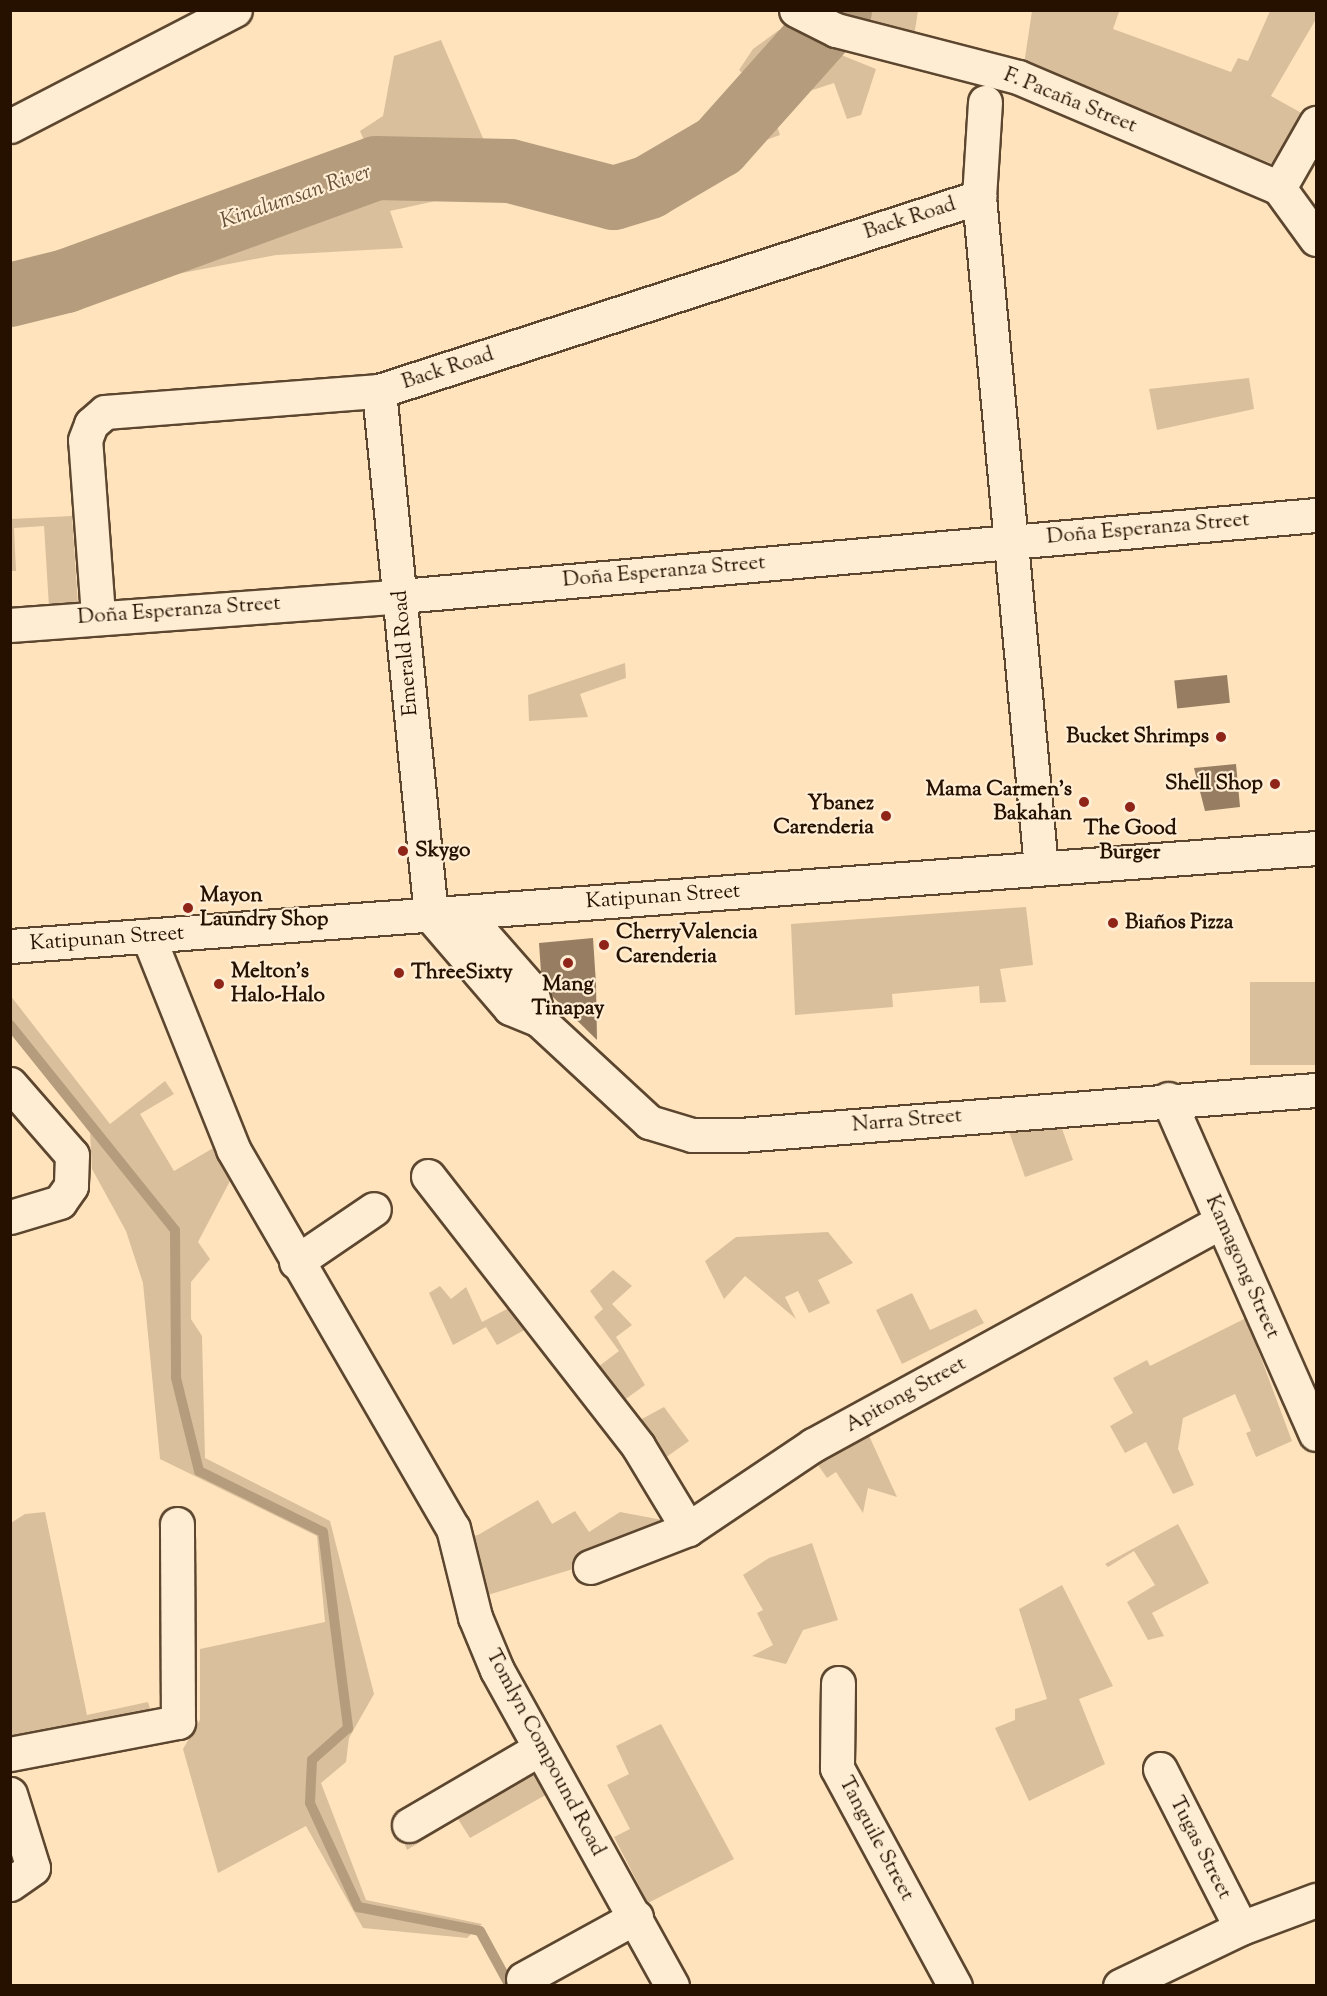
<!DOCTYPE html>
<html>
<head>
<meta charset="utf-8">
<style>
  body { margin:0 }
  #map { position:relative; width:1327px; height:1996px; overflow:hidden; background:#ffe3bc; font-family:"Sorts Mill Goudy",serif }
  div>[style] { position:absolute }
  .green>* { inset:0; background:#dabf9c; transform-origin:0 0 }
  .stream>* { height:10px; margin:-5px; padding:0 5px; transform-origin:5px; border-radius:5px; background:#b59c7c }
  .river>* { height:64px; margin:-32px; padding:0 32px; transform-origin:32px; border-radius:32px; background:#b59c7c }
  .building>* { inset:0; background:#977e62; transform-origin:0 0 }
  .roads { filter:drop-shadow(2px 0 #5c462f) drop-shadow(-2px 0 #5c462f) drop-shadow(0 2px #5c462f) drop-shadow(0 -2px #5c462f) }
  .minor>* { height:33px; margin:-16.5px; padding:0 16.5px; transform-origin:16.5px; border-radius:16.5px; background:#ffedd3 }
  .secondary>* { height:33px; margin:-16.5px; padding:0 16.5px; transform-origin:16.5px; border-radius:16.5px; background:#ffedd3 }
  .dots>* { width:16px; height:16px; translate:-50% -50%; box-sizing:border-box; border:3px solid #ffedd3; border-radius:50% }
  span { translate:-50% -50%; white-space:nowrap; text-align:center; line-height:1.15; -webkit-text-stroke:4.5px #ffedd3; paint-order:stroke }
  .street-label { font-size:21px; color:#261100 }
  .poi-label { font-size:21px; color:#261100; font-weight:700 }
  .right { translate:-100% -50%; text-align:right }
  .left { translate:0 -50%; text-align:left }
  .water-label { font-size:22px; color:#665038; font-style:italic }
  .frame { position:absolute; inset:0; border:12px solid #261100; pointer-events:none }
</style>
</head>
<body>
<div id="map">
  <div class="green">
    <div style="clip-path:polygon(825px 11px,918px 11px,914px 36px)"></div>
    <div style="clip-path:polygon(1032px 11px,1116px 11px,1119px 12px,1113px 29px,1231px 72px,1238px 58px,1248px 61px,1270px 11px,1316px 11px,1316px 19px,1271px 96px,1305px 115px,1276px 165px,1023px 71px)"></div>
    <div style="clip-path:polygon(779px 30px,876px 69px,861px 115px,847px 119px,834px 83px,770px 104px,780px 135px,747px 147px,718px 177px,624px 208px,458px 196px,390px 211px,403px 248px,276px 255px,11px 306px,11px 282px,145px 245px,369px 151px,360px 131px,383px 116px,394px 56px,441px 40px,494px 164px,600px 186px,646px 176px,716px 132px,752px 82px,739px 70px,753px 49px)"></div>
    <div style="clip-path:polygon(1249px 378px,1254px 409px,1157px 430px,1149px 389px)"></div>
    <div style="clip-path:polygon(72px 516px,78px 605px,49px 607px,44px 526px,14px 528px,16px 571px,11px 571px,10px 519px)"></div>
    <div style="clip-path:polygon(625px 663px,626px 678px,580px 694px,588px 717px,529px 721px,528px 695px)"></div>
    <div style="clip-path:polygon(1026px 907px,1033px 965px,1000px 969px,1006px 1002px,980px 1003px,979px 986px,892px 994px,893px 1007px,795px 1015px,791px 924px)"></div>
    <div style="left:1316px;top:982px;width:83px;height:66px;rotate:90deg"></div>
    <div style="clip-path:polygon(10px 995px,110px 1124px,165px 1081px,174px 1094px,140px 1114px,174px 1171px,215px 1147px,230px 1181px,198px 1242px,210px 1259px,191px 1282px,191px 1319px,202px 1336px,205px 1458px,330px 1521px,374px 1694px,349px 1738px,346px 1762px,321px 1783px,366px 1900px,482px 1924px,467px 1938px,363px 1928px,306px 1826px,218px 1873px,183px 1749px,200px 1720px,200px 1649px,325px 1622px,317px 1536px,160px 1459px,143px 1283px,126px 1231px,92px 1169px,90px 1133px,11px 1034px)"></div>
    <div style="clip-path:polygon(1060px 1123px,1073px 1160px,1025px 1177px,1008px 1129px)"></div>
    <div style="clip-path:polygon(828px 1232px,853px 1263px,818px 1280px,830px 1303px,809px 1313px,798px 1291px,785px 1297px,796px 1319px,745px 1276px,724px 1299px,705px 1261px,736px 1237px)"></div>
    <div style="clip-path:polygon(613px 1270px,632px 1286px,612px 1304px,632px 1325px,616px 1337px,645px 1385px,616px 1406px,590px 1373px,619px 1351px,594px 1317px,603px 1309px,590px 1291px)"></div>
    <div style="clip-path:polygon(492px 1273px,530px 1327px,497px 1345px,486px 1327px,453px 1345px,429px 1293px,440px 1286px,451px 1299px,466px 1287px,482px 1322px,509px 1308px)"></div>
    <div style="clip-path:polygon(912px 1293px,930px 1330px,976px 1309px,984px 1323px,902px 1364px,876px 1310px)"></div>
    <div style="clip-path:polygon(1246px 1318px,1292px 1441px,1256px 1457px,1246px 1433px,1251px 1431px,1235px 1394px,1183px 1418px,1178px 1449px,1194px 1485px,1173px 1494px,1146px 1442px,1125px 1453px,1110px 1426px,1133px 1413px,1113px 1378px,1147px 1360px,1150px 1366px)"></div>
    <div style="clip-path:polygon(664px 1407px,689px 1441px,665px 1458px,640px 1420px)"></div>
    <div style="clip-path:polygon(865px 1427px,897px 1497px,868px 1488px,863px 1513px,836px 1472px,827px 1478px,814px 1459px)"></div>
    <div style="clip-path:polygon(538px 1500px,552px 1524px,575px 1511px,589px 1532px,620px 1512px,684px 1524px,583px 1566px,478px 1598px,465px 1538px,478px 1535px)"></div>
    <div style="clip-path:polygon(45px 1512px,87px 1715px,148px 1702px,152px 1715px,11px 1743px,11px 1523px,25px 1514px)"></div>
    <div style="clip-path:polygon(1178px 1524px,1209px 1583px,1152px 1613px,1164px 1636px,1148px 1640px,1127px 1602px,1155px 1585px,1134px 1551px,1108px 1567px,1105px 1564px)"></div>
    <div style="clip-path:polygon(812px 1543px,838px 1620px,803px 1630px,786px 1664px,752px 1656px,773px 1645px,757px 1613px,763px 1610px,743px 1575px,769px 1558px)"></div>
    <div style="clip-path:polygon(1062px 1585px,1113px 1686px,1079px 1699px,1105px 1764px,1029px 1801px,995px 1728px,1015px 1720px,1015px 1709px,1047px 1699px,1019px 1609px)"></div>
    <div style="clip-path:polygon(661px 1724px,734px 1859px,648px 1903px,614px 1837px,630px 1829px,607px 1785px,629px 1774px,616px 1746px)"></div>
    <div style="clip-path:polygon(532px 1762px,549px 1793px,470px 1838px,458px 1819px,407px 1850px,402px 1836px)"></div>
  </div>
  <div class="stream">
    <div style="left:10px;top:1025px;width:263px;rotate:51.2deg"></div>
    <div style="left:175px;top:1230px;width:148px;rotate:89.6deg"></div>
    <div style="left:176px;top:1378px;width:96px;rotate:76.1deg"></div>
    <div style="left:199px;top:1471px;width:138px;rotate:26.2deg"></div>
    <div style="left:323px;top:1532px;width:198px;rotate:82.7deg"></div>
    <div style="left:348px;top:1728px;width:48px;rotate:138.4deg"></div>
    <div style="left:312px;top:1760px;width:43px;rotate:92.7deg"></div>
    <div style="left:310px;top:1803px;width:115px;rotate:65.2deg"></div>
    <div style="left:358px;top:1907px;width:124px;rotate:11.1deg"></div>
    <div style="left:480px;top:1931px;width:63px;rotate:61.4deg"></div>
  </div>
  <div class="river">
    <div style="left:10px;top:295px;width:58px;rotate:-14deg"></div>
    <div style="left:66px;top:281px;width:330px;rotate:-20deg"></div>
    <div style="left:376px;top:168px;width:134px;rotate:1.3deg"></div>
    <div style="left:510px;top:171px;width:107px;rotate:14.6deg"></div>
    <div style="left:614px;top:198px;width:37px;rotate:-17deg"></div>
    <div style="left:649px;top:187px;width:81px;rotate:-30.4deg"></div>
    <div style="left:719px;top:146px;width:182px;rotate:-48.3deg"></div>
  </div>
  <div class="building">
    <div style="left:1227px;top:675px;width:28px;height:53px;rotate:84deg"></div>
    <div style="clip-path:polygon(1236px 764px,1240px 807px,1205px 811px,1194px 768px)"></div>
    <div style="clip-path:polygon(593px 938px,596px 984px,597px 1040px,551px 995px,541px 972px,539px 943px)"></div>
  </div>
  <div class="roads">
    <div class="minor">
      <div style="left:796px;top:10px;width:45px;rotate:26.6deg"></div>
      <div style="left:836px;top:30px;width:188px;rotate:14.5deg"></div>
      <div style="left:1018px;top:77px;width:284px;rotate:23deg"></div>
      <div style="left:1279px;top:188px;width:63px;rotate:54deg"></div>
      <div style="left:985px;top:102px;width:95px;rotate:93.6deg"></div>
      <div style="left:979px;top:197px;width:674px;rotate:84.72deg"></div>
      <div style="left:10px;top:126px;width:253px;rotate:-27.3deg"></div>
      <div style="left:1279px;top:188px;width:75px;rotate:-60.4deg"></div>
      <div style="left:379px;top:391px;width:528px;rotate:84.34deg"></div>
      <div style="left:431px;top:916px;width:121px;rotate:49.3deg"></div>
      <div style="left:510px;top:1008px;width:31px;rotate:22deg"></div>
      <div style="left:539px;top:1020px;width:150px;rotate:42.8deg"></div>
      <div style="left:649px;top:1122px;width:45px;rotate:16.8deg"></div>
      <div style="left:692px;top:1135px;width:48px"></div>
      <div style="left:740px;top:1135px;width:578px;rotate:-4.47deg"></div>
      <div style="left:98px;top:615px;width:175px;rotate:-94.2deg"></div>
      <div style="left:85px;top:440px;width:17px;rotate:-69deg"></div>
      <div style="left:91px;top:424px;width:18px;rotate:-41deg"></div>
      <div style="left:105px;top:412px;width:275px;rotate:-4.4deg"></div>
      <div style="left:379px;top:391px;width:631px;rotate:-17.92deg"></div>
      <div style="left:10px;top:625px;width:392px;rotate:-4.2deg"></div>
      <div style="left:401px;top:596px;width:919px;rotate:-5.06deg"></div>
      <div style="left:464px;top:913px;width:100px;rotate:48.7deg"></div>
      <div style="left:530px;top:988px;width:33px;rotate:74deg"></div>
      <div style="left:148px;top:936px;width:229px;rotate:68.2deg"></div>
      <div style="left:233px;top:1149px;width:438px;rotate:59.9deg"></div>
      <div style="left:453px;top:1528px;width:92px;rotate:76.1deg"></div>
      <div style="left:475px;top:1617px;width:57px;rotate:67.5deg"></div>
      <div style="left:497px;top:1670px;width:361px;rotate:61deg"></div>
      <div style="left:10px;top:1084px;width:94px;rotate:48.9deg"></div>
      <div style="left:72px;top:1155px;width:31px;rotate:92deg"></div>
      <div style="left:71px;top:1186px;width:19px;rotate:125deg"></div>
      <div style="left:60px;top:1202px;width:52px;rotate:163.3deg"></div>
      <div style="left:1168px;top:1099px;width:366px;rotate:66.2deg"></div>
      <div style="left:428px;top:1176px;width:342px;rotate:52.1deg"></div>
      <div style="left:638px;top:1446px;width:97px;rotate:58.9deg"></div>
      <div style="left:296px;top:1262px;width:94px;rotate:-34.2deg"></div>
      <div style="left:590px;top:1567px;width:105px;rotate:-21.2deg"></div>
      <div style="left:688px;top:1529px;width:151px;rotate:-33.9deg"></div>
      <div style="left:813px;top:1445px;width:466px;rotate:-28.7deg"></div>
      <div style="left:838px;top:1683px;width:85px;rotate:90.7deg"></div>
      <div style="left:837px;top:1768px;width:248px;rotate:61.6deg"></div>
      <div style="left:10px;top:1754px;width:171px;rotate:-10.8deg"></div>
      <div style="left:178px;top:1722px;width:198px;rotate:-90.3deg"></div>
      <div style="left:1160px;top:1769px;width:178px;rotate:63deg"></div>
      <div style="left:10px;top:1794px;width:77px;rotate:72.7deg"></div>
      <div style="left:33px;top:1868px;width:28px;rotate:145deg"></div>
      <div style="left:409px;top:1825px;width:151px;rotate:-30.3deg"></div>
      <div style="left:523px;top:1979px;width:129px;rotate:-28.8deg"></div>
      <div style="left:1120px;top:1986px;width:134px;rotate:-25.6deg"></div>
      <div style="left:1241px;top:1928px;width:80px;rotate:-20.5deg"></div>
    </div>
    <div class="secondary">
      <div style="left:10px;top:946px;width:1310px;rotate:-4.29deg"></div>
    </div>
  </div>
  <div class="dots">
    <div style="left:1221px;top:737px;background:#8f2418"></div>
    <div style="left:1275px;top:784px;background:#8f2418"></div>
    <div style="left:1084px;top:802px;background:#8f2418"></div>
    <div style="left:1130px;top:807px;background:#8f2418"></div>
    <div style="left:886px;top:816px;background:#8f2418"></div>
    <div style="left:403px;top:851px;background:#8f2418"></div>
    <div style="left:188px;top:908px;background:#8f2418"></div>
    <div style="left:1113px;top:923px;background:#8f2418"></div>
    <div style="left:604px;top:945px;background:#8f2418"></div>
    <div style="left:568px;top:963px;background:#8f2418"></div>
    <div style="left:399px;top:973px;background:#8f2418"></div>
    <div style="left:219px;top:984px;background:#8f2418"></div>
  </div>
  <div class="street-label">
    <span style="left:1070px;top:101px;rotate:22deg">F. Pacaña Street</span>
    <span style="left:910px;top:219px;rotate:-18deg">Back Road</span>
    <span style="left:448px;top:369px;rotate:-18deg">Back Road</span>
    <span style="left:1148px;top:529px;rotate:-5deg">Doña Esperanza Street</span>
    <span style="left:664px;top:572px;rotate:-5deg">Doña Esperanza Street</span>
    <span style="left:179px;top:611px;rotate:-4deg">Doña Esperanza Street</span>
    <span style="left:406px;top:653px;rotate:-95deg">Emerald Road</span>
    <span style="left:663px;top:897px;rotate:-4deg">Katipunan Street</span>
    <span style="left:107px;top:939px;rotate:-4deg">Katipunan Street</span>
    <span style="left:907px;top:1121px;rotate:-5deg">Narra Street</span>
    <span style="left:1242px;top:1267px;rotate:66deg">Kamagong Street</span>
    <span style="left:906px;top:1395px;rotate:-29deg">Apitong Street</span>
    <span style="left:545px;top:1753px;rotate:62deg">Tomlyn Compound Road</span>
    <span style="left:876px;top:1839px;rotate:62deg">Tanguile Street</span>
    <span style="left:1200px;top:1848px;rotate:63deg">Tugas Street</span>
  </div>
  <div class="poi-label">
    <span class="right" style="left:1209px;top:737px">Bucket Shrimps</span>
    <span class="right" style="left:1263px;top:784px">Shell Shop</span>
    <span class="right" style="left:1072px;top:802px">Mama Carmen's<br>Bakahan</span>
    <span class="right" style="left:874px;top:816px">Ybanez<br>Carenderia</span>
    <span style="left:1130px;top:841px">The Good<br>Burger</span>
    <span class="left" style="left:415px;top:851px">Skygo</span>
    <span class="left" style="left:200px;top:908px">Mayon<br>Laundry Shop</span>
    <span class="left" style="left:1125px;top:923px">Biaños Pizza</span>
    <span class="left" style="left:616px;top:945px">CherryValencia<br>Carenderia</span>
    <span class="left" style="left:231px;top:984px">Melton's<br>Halo-Halo</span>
    <span class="left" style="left:411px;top:973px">ThreeSixty</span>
    <span style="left:568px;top:997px">Mang<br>Tinapay</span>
  </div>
  <div class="water-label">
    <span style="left:296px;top:198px;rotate:-19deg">Kinalumsan River</span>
  </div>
  <div class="frame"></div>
</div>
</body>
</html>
